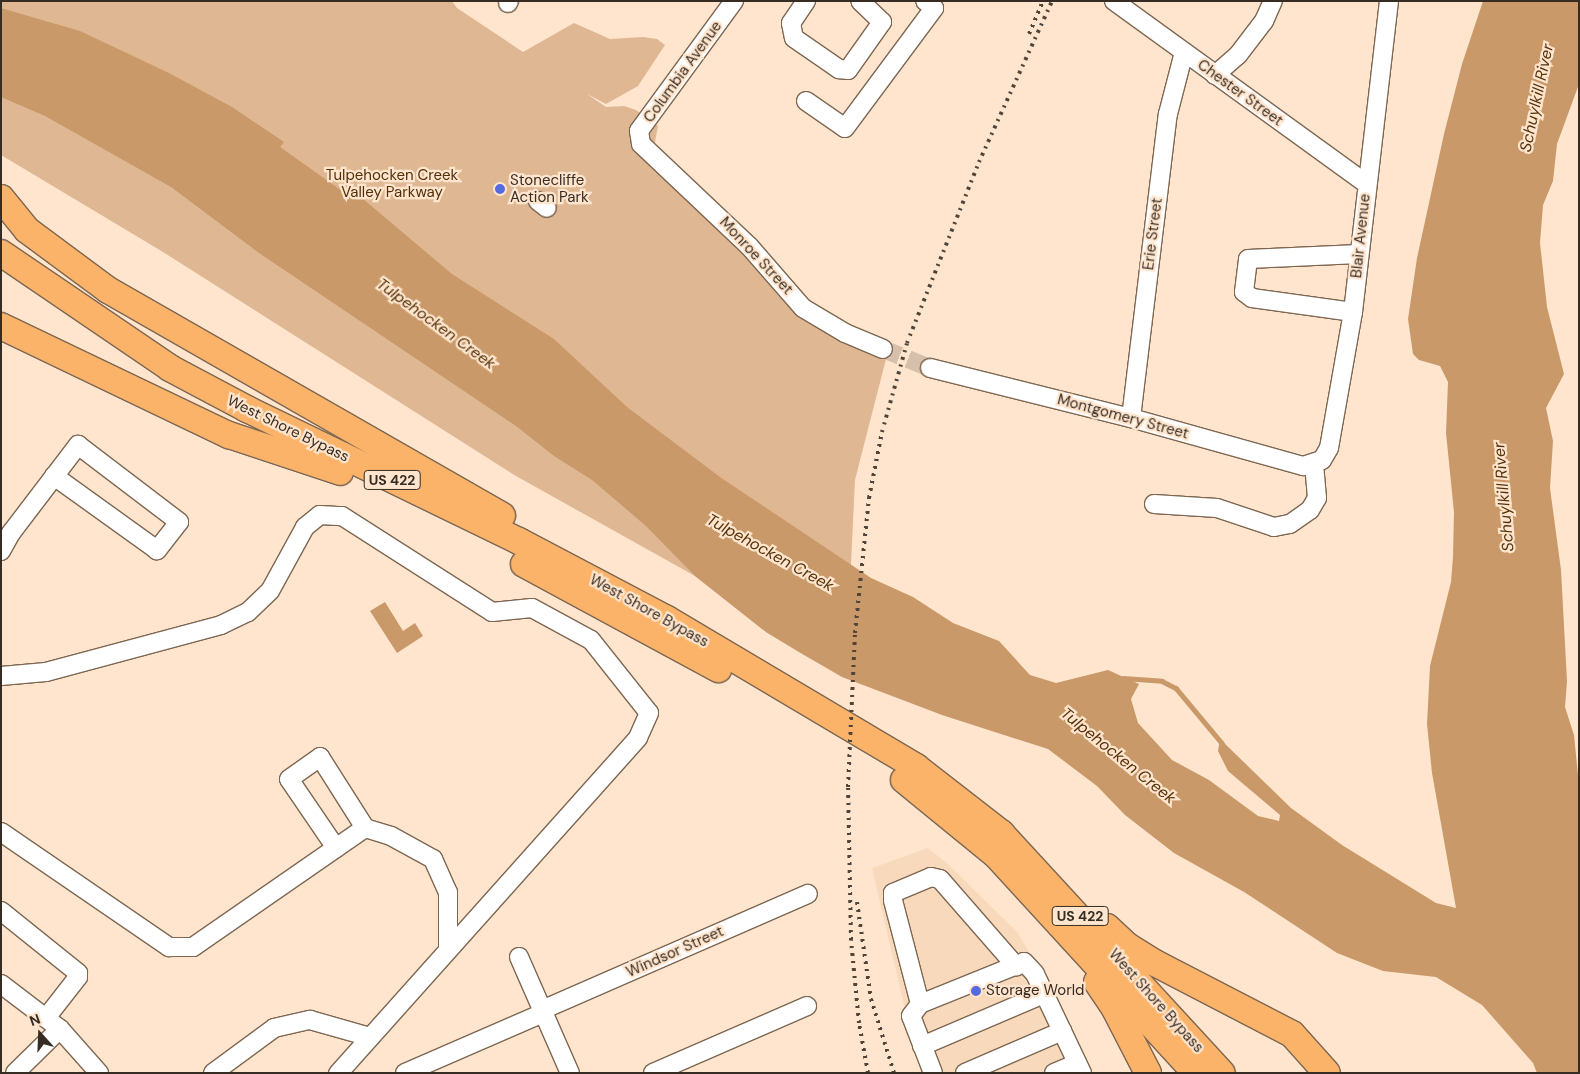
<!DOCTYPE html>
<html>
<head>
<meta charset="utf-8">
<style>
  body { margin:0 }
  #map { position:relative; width:1580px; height:1074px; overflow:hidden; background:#ffe5cd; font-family:"DM Sans",sans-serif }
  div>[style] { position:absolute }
  .built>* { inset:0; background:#f8d9bb }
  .green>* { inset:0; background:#dfb893 }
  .water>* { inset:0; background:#c99969 }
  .stream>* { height:4.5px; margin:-2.25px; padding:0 2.25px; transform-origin:2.25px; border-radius:2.25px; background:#c99969 }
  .minor-tunnel>* { height:18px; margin-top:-9px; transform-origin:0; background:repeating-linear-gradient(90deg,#d7c0ab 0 18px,transparent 0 27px) }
  .roads { filter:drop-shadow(1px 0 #7d6752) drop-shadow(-1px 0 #7d6752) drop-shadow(0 1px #7d6752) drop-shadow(0 -1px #7d6752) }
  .minor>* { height:18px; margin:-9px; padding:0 9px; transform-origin:9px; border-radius:9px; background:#fff }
  .highway>* { height:26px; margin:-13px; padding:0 13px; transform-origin:13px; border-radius:13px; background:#fbb369 }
  .rail>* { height:4px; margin-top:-2px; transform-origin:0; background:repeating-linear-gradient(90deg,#504439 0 2.5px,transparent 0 7.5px) }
  .dots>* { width:14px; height:14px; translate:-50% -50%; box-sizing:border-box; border:2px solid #ffe5cd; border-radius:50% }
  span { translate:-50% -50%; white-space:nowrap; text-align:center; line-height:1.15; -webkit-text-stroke:4.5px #ffe5cd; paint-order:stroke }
  .shield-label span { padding:1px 4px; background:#ffe5cd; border:1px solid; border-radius:4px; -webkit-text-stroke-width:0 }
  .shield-label { font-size:14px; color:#362c23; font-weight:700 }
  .street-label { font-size:15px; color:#362c23 }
  .park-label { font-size:15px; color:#513009 }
  .poi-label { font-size:15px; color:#362c23 }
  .left { translate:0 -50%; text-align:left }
  .water-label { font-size:16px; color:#53320b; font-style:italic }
  .frame { position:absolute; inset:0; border:2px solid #362c23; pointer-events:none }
  .north { position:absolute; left:15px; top:1009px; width:50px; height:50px; -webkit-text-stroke:4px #ffe5cd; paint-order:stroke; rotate:340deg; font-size:14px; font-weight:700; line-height:20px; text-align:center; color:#362c23 }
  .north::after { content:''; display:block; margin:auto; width:18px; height:22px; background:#362c23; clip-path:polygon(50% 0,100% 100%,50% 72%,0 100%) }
</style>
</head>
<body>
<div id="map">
  <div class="built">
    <div style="clip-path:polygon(928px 848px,949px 865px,1018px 933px,1071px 1026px,1092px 1073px,926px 1073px,909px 1026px,872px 868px)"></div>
  </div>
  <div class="green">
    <div style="clip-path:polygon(1px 1px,452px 1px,457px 8px,523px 52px,574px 23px,610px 39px,643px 37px,657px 39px,665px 45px,638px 86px,606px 104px,587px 94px,606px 107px,624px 106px,636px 110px,658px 126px,651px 163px,729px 234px,798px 313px,886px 359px,855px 480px,851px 564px,804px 655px,766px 632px,695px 576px,516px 476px,163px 252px,1px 155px)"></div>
  </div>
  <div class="water">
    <div style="clip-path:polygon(1483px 1px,1579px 1px,1579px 84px,1557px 144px,1553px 181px,1543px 205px,1540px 243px,1547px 307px,1564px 374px,1546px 408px,1553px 441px,1550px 488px,1561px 570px,1567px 681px,1565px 707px,1574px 735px,1579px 785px,1579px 1073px,1537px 1073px,1533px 1063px,1482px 1005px,1436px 977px,1383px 971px,1337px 953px,1244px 892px,1174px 853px,1125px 815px,1097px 786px,1048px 749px,942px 715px,842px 677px,804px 655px,766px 632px,695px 576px,646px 526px,592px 480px,554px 456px,516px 426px,259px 253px,171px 187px,45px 116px,1px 97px,1px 8px,80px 31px,169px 73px,232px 107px,284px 142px,280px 147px,352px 198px,356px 193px,452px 274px,554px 339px,627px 407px,720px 477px,871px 578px,913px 597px,953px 623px,999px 641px,1030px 675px,1056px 683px,1108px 670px,1139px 684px,1131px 699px,1138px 723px,1172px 760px,1209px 780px,1258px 816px,1279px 821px,1280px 815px,1228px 771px,1218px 751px,1220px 739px,1291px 808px,1342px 845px,1436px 903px,1456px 908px,1432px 773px,1427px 724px,1430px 666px,1451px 582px,1453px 557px,1454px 512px,1446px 433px,1448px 382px,1440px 366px,1419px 360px,1413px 354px,1408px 319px,1417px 258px,1444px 134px,1462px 64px)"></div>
    <div style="clip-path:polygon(385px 602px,403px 631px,415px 623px,423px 636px,397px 653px,370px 611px)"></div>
  </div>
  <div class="stream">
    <div style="left:1123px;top:678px;width:39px;rotate:4deg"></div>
    <div style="left:1162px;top:681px;width:16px;rotate:27deg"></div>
    <div style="left:1176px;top:688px;width:72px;rotate:50.1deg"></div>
  </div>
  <div class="minor-tunnel">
    <div style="left:883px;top:349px;width:51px;rotate:22deg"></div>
  </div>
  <div class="roads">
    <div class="minor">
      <div style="left:734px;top:1px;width:161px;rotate:126.2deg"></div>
      <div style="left:639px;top:131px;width:13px;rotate:81deg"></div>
      <div style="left:641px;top:144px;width:149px;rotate:43.4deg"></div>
      <div style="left:749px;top:246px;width:82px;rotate:48.9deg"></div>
      <div style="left:803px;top:308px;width:49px;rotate:30.8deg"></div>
      <div style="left:845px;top:333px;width:41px;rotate:22.8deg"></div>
      <div style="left:806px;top:1px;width:27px;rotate:124deg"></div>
      <div style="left:791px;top:23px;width:15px;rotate:79deg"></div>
      <div style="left:794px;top:38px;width:55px;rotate:34.6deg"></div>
      <div style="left:839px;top:69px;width:9px;rotate:6deg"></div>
      <div style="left:848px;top:70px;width:59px;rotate:-54.7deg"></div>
      <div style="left:882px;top:22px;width:30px;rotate:-136deg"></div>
      <div style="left:1114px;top:1px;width:312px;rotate:35.9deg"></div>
      <div style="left:508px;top:3px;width:2px;rotate:-63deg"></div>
      <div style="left:1215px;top:75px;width:30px;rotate:-41deg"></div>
      <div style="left:1238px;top:55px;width:43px;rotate:-52.6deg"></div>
      <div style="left:1264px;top:21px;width:22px;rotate:-66deg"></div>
      <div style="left:806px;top:101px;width:47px;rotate:34.7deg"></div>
      <div style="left:845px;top:128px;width:149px;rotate:-53.4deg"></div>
      <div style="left:934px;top:8px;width:11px;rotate:-142deg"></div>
      <div style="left:538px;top:201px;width:11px;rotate:38deg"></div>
      <div style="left:1353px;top:312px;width:102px;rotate:-172.1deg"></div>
      <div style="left:1252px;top:298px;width:10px;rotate:-143deg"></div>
      <div style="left:1244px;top:292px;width:33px;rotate:-83deg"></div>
      <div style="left:1248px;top:259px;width:111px;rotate:-2.6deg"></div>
      <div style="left:930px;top:368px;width:207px;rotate:14deg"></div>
      <div style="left:1131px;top:418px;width:179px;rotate:15.6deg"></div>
      <div style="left:1303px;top:466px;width:20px;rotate:-18deg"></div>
      <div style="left:1322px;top:460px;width:14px;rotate:-60deg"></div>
      <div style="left:1329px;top:448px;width:138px;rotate:-80deg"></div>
      <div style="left:1353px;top:312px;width:313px;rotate:-83.4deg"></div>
      <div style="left:1131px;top:418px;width:306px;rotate:-83.1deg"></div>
      <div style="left:1168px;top:114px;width:64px;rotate:-75.5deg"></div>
      <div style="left:1154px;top:504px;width:63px;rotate:3.6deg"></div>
      <div style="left:1217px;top:508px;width:60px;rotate:18.4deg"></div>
      <div style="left:1274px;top:527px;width:16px;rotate:-11deg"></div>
      <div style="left:1290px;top:524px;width:24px;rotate:-35deg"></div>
      <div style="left:1310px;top:510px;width:14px;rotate:-60deg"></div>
      <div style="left:1317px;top:498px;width:34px;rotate:-95deg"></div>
      <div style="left:1px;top:551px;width:21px;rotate:-61deg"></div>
      <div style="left:11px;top:533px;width:111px;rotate:-52.7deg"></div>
      <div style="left:78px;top:445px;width:127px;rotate:37.3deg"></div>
      <div style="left:179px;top:522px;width:36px;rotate:128deg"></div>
      <div style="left:157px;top:550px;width:127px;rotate:-144.3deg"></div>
      <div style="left:1px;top:676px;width:45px;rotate:-5.1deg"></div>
      <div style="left:46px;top:672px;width:181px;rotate:-15deg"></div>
      <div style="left:221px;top:625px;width:30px;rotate:-26deg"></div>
      <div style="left:248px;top:612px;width:30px;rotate:-44deg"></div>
      <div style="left:270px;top:591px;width:73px;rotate:-61.3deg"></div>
      <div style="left:305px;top:527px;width:19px;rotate:-39deg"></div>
      <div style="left:320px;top:515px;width:22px;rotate:3deg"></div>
      <div style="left:342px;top:516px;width:178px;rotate:32.6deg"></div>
      <div style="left:492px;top:612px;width:40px;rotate:-5.7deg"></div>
      <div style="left:532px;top:608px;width:67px;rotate:28.5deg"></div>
      <div style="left:591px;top:640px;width:93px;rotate:51.5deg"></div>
      <div style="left:649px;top:713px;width:27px;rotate:114deg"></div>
      <div style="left:638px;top:738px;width:450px;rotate:131.8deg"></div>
      <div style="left:1px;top:832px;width:204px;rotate:34.4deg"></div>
      <div style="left:169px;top:947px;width:24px"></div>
      <div style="left:193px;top:947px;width:209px;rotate:-34.7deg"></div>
      <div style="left:365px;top:828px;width:27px;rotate:17deg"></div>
      <div style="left:391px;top:836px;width:48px;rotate:28.7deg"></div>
      <div style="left:433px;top:859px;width:36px;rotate:66deg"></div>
      <div style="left:448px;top:892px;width:58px;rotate:90deg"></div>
      <div style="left:336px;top:848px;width:83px;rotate:-124.3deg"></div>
      <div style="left:289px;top:779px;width:38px;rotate:-35deg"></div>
      <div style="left:320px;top:757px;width:84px;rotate:57.6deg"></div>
      <div style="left:1px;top:911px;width:99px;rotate:38.8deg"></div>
      <div style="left:78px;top:973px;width:4px;rotate:90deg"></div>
      <div style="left:78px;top:977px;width:52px;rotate:128deg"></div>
      <div style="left:519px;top:957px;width:127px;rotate:66.3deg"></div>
      <div style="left:1px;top:984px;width:74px;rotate:37.3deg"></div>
      <div style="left:60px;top:1029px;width:59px;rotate:48.4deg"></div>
      <div style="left:920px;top:1004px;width:107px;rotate:-104.6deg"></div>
      <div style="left:893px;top:900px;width:7px;rotate:-90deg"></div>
      <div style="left:893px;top:893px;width:41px;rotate:-22.8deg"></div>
      <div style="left:931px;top:877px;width:9px;rotate:13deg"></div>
      <div style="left:940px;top:879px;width:116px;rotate:48.9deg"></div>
      <div style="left:542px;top:1010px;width:290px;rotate:-23.6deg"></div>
      <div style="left:922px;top:1046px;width:133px;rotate:-23.1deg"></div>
      <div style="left:15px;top:1073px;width:63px;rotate:-44.4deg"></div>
      <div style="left:213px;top:1073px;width:76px;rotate:-36.4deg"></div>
      <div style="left:274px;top:1028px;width:37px;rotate:-13deg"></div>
      <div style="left:310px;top:1020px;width:62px;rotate:15.8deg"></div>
      <div style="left:405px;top:1073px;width:150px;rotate:-23.5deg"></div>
      <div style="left:653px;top:1073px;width:168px;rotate:-23.5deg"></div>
      <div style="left:933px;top:1073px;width:61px;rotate:-111.1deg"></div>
      <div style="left:911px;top:1016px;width:15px;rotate:-53deg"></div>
      <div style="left:920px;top:1004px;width:112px;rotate:-22deg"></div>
      <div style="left:1024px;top:962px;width:16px;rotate:47deg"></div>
      <div style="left:1035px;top:974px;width:110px;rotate:64.6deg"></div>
      <div style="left:965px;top:1073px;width:106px;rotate:-23.4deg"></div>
      <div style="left:1054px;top:1073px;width:25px;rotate:-23deg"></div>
    </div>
    <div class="highway">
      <div style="left:1px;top:198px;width:41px;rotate:50.9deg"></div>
      <div style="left:27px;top:230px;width:101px;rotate:36.5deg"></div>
      <div style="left:108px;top:290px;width:454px;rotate:29.8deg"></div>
      <div style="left:1px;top:253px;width:204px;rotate:34.2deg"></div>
      <div style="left:170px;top:368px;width:87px;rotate:28deg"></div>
      <div style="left:247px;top:409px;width:302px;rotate:25.9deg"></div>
      <div style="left:519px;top:541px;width:167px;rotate:27.8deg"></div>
      <div style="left:667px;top:619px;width:290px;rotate:30.7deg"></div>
      <div style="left:916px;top:767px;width:108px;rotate:37.8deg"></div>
      <div style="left:1001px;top:833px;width:326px;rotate:47.4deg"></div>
      <div style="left:1px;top:326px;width:253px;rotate:25.6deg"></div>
      <div style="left:229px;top:435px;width:117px;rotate:18.4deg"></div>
      <div style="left:524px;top:564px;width:221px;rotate:28.4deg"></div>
      <div style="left:904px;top:780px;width:119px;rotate:39.2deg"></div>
      <div style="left:996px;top:855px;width:296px;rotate:47.5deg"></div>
      <div style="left:1107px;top:927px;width:26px;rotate:43deg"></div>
      <div style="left:1126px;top:945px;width:34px;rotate:32deg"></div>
      <div style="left:1155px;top:963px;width:154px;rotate:27.4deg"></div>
      <div style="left:1292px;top:1034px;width:52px;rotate:48.1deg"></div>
      <div style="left:1097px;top:982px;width:32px;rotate:56deg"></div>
      <div style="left:1115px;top:1009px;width:72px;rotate:62.7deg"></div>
    </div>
  </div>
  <div class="rail">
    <div style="left:1029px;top:34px;width:36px;rotate:-67deg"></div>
    <div style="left:857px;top:902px;width:98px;rotate:81.8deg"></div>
    <div style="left:871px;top:999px;width:77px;rotate:72.7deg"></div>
    <div style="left:868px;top:1073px;width:51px;rotate:-100.2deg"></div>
    <div style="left:859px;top:1023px;width:83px;rotate:-95.5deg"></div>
    <div style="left:851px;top:940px;width:153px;rotate:-91.1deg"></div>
    <div style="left:848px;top:787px;width:154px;rotate:-87.4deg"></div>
    <div style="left:855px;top:633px;width:136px;rotate:-84.1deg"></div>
    <div style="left:869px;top:498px;width:67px;rotate:-78.9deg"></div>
    <div style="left:882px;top:432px;width:92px;rotate:-74.3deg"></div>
    <div style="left:907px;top:343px;width:195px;rotate:-68.3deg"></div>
    <div style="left:979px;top:162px;width:177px;rotate:-65.6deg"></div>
  </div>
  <div class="dots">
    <div style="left:500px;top:189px;background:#536ae0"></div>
    <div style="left:976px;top:991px;background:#536ae0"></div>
  </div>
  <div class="shield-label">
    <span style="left:392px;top:480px">US 422</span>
    <span style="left:1080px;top:916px">US 422</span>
  </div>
  <div class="street-label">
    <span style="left:683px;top:72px;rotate:-54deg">Columbia Avenue</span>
    <span style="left:1240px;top:93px;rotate:36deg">Chester Street</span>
    <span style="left:1153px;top:234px;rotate:-83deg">Erie Street</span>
    <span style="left:1361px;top:236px;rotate:-84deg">Blair Avenue</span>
    <span style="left:756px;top:256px;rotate:47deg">Monroe Street</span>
    <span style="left:1123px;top:417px;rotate:15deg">Montgomery Street</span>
    <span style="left:288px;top:429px;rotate:26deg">West Shore Bypass</span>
    <span style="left:649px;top:611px;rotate:29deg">West Shore Bypass</span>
    <span style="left:675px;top:952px;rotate:-24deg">Windsor Street</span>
    <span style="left:1156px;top:1001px;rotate:48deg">West Shore Bypass</span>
  </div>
  <div class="park-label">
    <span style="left:392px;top:184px">Tulpehocken Creek<br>Valley Parkway</span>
  </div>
  <div class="poi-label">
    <span class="left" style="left:510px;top:189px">Stonecliffe<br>Action Park</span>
    <span class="left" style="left:986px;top:991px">Storage World</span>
  </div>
  <div class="water-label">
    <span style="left:1537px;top:98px;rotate:-78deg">Schuylkill River</span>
    <span style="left:436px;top:324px;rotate:36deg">Tulpehocken Creek</span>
    <span style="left:1504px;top:497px;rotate:-95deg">Schuylkill River</span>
    <span style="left:770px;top:553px;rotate:29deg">Tulpehocken Creek</span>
    <span style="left:1118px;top:756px;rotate:39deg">Tulpehocken Creek</span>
  </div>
  <div class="frame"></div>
  <div class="north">N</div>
</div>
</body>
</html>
